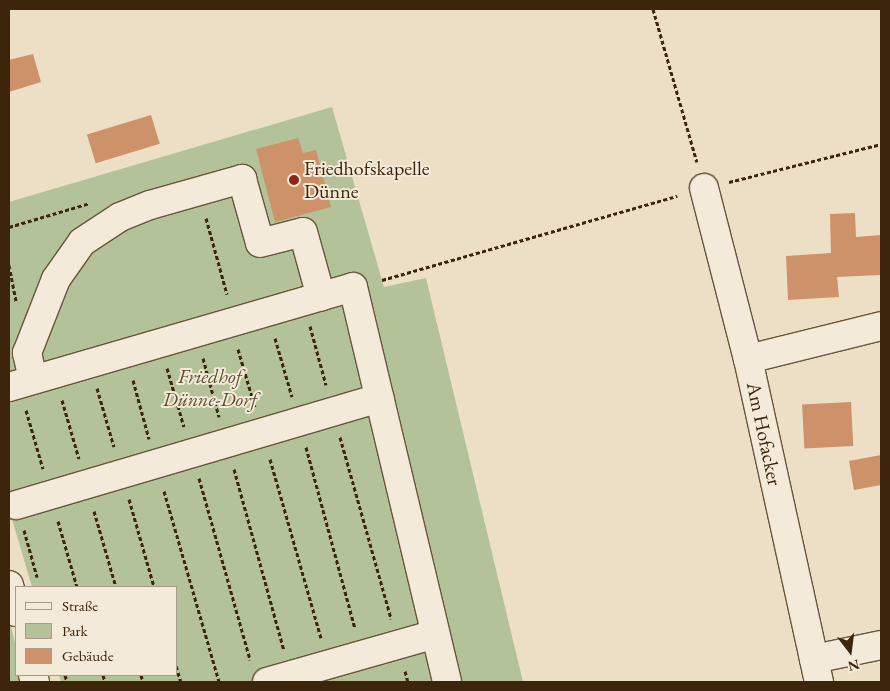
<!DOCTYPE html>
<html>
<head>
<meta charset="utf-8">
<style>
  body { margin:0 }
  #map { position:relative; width:890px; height:691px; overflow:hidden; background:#ecdfc5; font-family:"EB Garamond",serif }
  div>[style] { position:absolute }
  .green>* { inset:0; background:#b3c298 }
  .building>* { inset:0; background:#ce926a; transform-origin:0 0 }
  .path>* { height:3px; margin-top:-1.5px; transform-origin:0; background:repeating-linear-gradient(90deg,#3c250b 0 4px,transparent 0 6.5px) }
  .roads { filter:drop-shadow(1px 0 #68543a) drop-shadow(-1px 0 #68543a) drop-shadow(0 1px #68543a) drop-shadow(0 -1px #68543a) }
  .minor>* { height:28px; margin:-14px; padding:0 14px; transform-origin:14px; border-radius:14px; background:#f3ead9 }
  .dots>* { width:14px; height:14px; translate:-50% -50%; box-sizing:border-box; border:2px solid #f3ead9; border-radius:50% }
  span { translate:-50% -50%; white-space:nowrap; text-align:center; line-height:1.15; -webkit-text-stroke:4px #f3ead9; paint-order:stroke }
  .poi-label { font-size:20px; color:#3c250b }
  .left { translate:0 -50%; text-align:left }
  .park-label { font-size:20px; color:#5a4c2e; font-style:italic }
  .street-label { font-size:20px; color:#3c250b }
  .frame { position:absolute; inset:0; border:10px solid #3c250b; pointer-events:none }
  .legend { position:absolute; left:15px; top:586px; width:162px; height:90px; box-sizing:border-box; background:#f3ead9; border:1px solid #aa9b87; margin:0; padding:6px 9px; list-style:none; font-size:15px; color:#3c250b }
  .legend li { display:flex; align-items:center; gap:10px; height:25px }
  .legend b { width:25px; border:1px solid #aa9b87 }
  .north { position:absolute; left:825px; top:626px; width:50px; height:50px; -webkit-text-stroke:4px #f3ead9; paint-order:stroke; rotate:165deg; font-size:14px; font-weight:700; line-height:20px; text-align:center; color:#3c250b }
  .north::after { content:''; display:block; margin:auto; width:18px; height:22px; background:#3c250b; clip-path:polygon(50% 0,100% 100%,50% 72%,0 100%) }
</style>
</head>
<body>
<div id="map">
  <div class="green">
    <div style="clip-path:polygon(332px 107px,384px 287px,426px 278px,523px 682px,61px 682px,59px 675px,176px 675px,176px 587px,32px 587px,9px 509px,9px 202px)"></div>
    <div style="clip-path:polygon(9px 619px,16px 647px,16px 675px,24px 675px,26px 682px,9px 682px)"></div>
  </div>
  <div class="building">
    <div style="clip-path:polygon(33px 54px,41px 82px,9px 92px,9px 60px)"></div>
    <div style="left:151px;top:115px;width:30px;height:67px;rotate:73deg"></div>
    <div style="clip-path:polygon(298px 138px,303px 153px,316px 150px,331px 207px,275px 222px,256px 149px)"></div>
    <div style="clip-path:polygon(855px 213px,856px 237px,881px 235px,881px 275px,837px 277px,839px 297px,788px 300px,786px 256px,831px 253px,830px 214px)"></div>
    <div style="left:851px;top:402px;width:44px;height:49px;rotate:87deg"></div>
    <div style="clip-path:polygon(881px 455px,881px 485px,854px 490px,849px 461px)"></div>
  </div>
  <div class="path">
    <div style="left:653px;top:9px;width:159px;rotate:74deg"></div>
    <div style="left:729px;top:182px;width:157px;rotate:-14deg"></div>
    <div style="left:206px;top:218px;width:79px;rotate:74.6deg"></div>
    <div style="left:9px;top:227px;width:84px;rotate:-16.5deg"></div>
    <div style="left:9px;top:265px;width:37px;rotate:79deg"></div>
    <div style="left:382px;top:280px;width:307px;rotate:-15.9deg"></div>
    <div style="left:310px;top:326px;width:61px;rotate:74.8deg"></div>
    <div style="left:275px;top:338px;width:61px;rotate:73.9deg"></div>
    <div style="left:238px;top:349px;width:60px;rotate:73.7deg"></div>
    <div style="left:203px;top:358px;width:61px;rotate:74.8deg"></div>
    <div style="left:167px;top:368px;width:61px;rotate:73.9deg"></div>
    <div style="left:133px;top:380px;width:61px;rotate:74.8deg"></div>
    <div style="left:97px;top:388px;width:61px;rotate:73.9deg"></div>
    <div style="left:62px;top:400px;width:61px;rotate:73.9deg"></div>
    <div style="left:26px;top:410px;width:61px;rotate:73.9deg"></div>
    <div style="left:340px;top:437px;width:189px;rotate:74.3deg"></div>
    <div style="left:306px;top:447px;width:188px;rotate:74.9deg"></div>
    <div style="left:270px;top:459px;width:186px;rotate:74.1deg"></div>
    <div style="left:234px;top:469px;width:188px;rotate:74.6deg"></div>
    <div style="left:199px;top:478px;width:189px;rotate:74.3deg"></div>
    <div style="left:164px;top:491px;width:199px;rotate:73.9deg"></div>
    <div style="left:129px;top:499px;width:91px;rotate:74.1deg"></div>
    <div style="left:94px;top:511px;width:79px;rotate:73.9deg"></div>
    <div style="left:58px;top:521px;width:69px;rotate:73.9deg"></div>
    <div style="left:24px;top:530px;width:49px;rotate:74.5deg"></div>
    <div style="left:176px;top:666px;width:17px;rotate:73deg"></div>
    <div style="left:405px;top:671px;width:11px;rotate:75deg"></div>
    <div style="left:65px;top:675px;width:7px;rotate:74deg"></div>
    <div style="left:103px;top:675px;width:7px;rotate:74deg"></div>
    <div style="left:141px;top:675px;width:7px;rotate:74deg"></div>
  </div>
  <div class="roads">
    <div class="minor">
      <div style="left:704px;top:188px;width:177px;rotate:75.6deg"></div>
      <div style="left:748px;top:359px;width:331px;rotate:77.6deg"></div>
      <div style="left:748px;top:359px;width:137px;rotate:-13.9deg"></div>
      <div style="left:33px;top:379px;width:27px;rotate:-103deg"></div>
      <div style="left:27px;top:353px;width:79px;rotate:-68.6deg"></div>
      <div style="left:56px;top:279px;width:45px;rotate:-54.9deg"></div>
      <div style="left:82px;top:242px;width:45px;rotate:-33.3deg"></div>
      <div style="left:120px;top:217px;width:32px;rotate:-22deg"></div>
      <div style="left:150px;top:205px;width:96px;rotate:-15.8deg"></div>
      <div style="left:242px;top:179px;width:66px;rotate:74.3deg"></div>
      <div style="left:260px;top:243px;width:44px;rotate:-14.3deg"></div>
      <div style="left:303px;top:232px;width:67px;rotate:74.5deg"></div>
      <div style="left:9px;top:387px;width:358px;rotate:-16.2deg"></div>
      <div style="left:353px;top:287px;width:406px;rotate:76.6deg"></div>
      <div style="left:16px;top:505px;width:379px;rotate:-16.4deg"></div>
      <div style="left:9px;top:585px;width:28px;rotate:75deg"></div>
      <div style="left:814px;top:659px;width:68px;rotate:-11.8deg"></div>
      <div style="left:33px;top:675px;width:7px;rotate:74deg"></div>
      <div style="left:267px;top:682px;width:175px;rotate:-15.9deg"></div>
    </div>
  </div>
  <div class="dots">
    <div style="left:294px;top:180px;background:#8f2418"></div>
  </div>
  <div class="poi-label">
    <span class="left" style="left:304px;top:180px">Friedhofskapelle<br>Dünne</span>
  </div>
  <div class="park-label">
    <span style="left:210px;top:388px">Friedhof<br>Dünne-Dorf</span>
  </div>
  <div class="street-label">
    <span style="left:764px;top:434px;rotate:78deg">Am Hofacker</span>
  </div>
  <div class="frame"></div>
  <ul class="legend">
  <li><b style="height:6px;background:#f3ead9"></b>Straße</li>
  <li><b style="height:14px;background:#b3c298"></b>Park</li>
  <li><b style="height:14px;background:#ce926a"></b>Gebäude</li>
  </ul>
  <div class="north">N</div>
</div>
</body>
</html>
